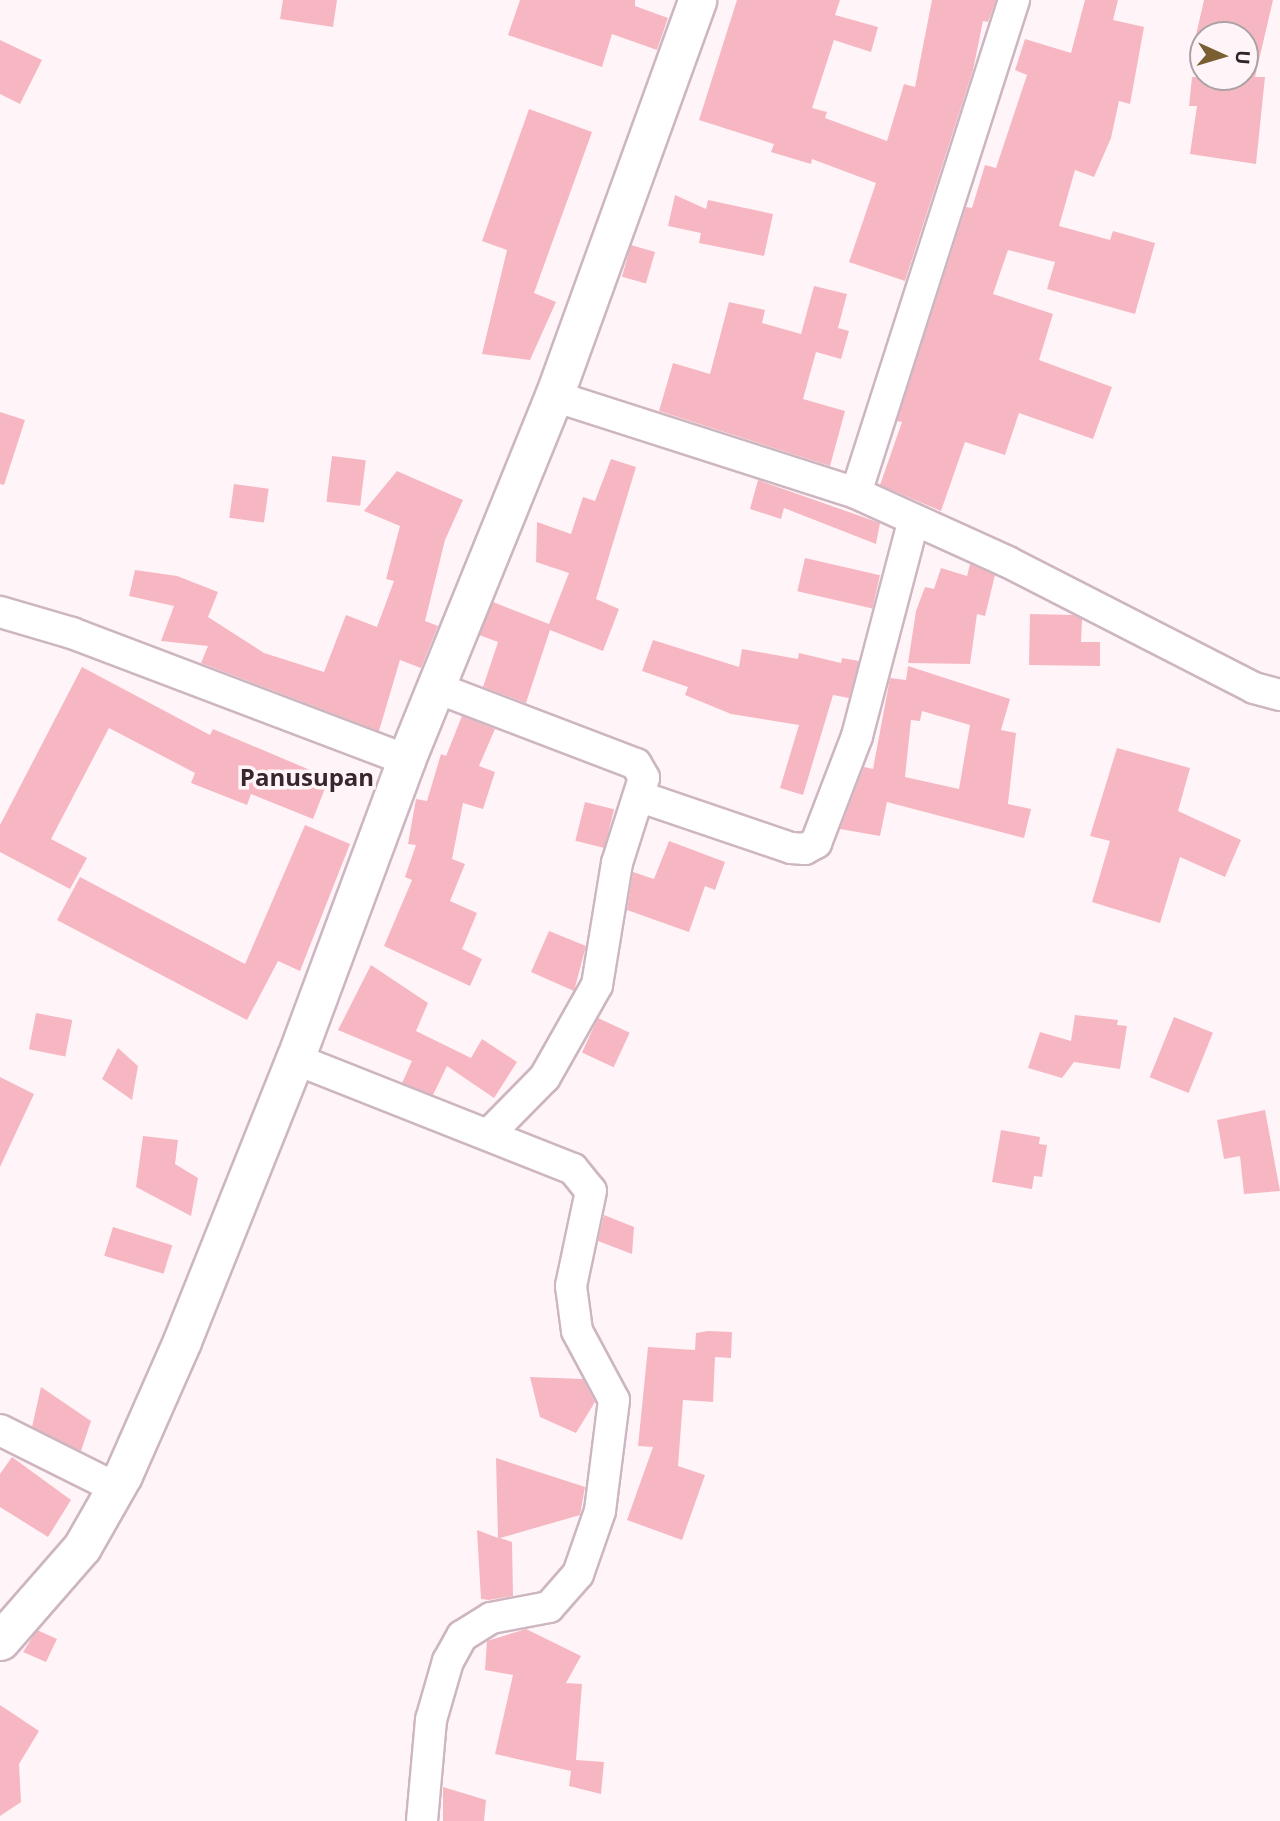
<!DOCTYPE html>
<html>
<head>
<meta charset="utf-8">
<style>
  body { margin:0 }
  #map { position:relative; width:1280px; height:1821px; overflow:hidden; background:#fff5f9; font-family:"Open Sans",sans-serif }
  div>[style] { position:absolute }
  .building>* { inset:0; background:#f7b7c2; transform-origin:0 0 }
  .roads { filter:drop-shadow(2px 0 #cdb6c0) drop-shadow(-2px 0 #cdb6c0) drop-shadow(0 2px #cdb6c0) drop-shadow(0 -2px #cdb6c0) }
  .minor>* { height:30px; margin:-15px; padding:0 15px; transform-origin:15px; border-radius:15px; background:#fff }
  .tertiary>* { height:37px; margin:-18.5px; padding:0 18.5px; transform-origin:18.5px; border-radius:18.5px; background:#fff }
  span { translate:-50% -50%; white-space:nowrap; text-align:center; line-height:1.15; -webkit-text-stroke:7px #fff5f9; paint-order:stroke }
  .quarter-label { font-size:24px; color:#37262e; font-weight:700 }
  .north { position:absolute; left:1189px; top:21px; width:70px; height:70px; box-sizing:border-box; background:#fff5f9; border:2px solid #aba2a6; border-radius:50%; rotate:94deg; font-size:19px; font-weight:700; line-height:28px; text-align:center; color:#2e2529 }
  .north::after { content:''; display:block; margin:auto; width:24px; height:32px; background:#795f31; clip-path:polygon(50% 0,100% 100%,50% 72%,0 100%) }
</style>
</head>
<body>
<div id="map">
  <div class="building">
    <div style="clip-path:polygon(283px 0,337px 0,333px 27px,280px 19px)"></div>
    <div style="clip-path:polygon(520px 0,635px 0,635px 6px,668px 18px,657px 50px,612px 34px,602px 67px,508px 35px)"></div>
    <div style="clip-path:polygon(737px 0,840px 0,835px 15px,878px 27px,871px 52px,834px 40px,812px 108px,827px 112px,825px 118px,887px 141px,904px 84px,915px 87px,932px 0,996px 0,988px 22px,983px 21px,973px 70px,905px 281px,849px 262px,876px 183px,812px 159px,811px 164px,771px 152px,774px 144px,699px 120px)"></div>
    <div style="clip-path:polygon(1085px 0,1118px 0,1113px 20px,1144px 27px,1130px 104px,1119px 101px,1111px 138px,1094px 177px,1075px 170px,1059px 226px,1110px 240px,1113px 231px,1155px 243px,1135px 314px,1047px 289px,1055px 262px,1008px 250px,993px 294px,1053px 314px,1039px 360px,1112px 387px,1093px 439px,1019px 413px,1005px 455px,965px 442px,941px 511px,880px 485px,902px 422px,897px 421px,966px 207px,972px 208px,985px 165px,996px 168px,1027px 75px,1015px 70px,1025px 39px,1071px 53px)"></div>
    <div style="clip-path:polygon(1204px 0,1273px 0,1255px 77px,1265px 77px,1256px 164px,1190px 154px,1197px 106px,1189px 106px,1192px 77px,1245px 77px,1245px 35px,1196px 35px)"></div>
    <div style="clip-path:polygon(0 40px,42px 60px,20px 104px,0 94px)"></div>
    <div style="clip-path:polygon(529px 109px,592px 132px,534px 293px,556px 302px,530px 360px,482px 354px,507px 250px,482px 241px)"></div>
    <div style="clip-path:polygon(675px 195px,706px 209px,708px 200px,773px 214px,764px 256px,699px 243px,701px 233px,668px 226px)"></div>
    <div style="left:631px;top:245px;width:25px;height:33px;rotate:16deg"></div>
    <div style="clip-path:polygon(814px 286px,847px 294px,838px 328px,849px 331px,841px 359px,816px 352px,803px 399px,845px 411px,830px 466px,659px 411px,673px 363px,710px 374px,729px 302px,765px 310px,762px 323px,801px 334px)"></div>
    <div style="clip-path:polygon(0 412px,25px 420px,4px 485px,0 484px)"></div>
    <div style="left:332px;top:456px;width:34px;height:46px;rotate:7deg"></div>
    <div style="clip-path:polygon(611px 459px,636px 467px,596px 599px,619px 609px,603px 651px,550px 630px,526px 703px,483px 687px,498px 642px,479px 635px,493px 602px,549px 624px,569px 573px,536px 562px,537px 522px,571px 534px,583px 497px,595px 501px)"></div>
    <div style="clip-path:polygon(397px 471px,463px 500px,445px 540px,425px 621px,438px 626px,421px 668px,400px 660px,379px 731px,201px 663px,208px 646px,161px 641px,174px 606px,129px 596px,135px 570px,177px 576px,218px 592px,208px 617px,264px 653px,324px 672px,346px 615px,377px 627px,394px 581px,386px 579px,400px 526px,364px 511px)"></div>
    <div style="clip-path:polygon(758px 480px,880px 523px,876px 544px,784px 508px,781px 519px,750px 509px)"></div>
    <div style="left:234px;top:484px;width:35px;height:34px;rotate:8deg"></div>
    <div style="left:805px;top:558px;width:77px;height:34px;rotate:13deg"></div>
    <div style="clip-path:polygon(970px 564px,995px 575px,985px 616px,977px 614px,970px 664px,908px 663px,916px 611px,925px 587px,934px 589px,941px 568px,967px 576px)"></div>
    <div style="clip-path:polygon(1030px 614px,1073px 615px,1082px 619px,1081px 642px,1100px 642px,1100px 666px,1029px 665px)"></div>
    <div style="clip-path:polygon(653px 640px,739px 667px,742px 649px,798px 659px,799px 653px,841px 663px,842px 658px,859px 661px,849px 698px,833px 695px,803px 795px,780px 788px,799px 725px,731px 714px,685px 695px,688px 687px,642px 671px)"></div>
    <div style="clip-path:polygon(evenodd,908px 666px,1010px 699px,1001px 730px,1016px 733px,1008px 804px,1031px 809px,1024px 838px,887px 802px,880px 836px,840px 829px,864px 767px,873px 769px,890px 678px,906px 680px,908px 666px,922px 711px,970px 725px,959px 789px,905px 777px,911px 720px,920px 721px,922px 711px)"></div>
    <div style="clip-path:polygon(82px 667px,210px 735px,213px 729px,329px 778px,313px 819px,251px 794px,247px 805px,191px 783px,195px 773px,109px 728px,51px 839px,87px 858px,70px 889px,0 852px,0 825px)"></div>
    <div style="clip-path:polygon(462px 716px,495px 729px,479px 766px,495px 772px,483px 809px,463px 803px,452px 859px,465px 864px,450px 901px,477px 913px,462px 949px,482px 959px,470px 986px,384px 946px,412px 880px,405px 877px,416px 845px,408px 844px,416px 799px,427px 801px,441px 754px,446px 756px)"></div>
    <div style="clip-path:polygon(1117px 748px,1190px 768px,1178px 811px,1241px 840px,1225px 877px,1180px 857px,1160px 923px,1092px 902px,1110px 841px,1090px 836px)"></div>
    <div style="left:585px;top:802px;width:30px;height:40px;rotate:14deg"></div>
    <div style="clip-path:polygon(305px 825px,350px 844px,300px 971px,278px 961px,247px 1020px,57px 920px,80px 877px,245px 964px)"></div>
    <div style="clip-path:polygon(669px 841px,725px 862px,715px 890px,705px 886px,689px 932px,627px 910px,633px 872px,654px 879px)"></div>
    <div style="clip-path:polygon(549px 931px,586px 946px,574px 991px,531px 972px)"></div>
    <div style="clip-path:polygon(371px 965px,428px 1003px,416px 1031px,471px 1058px,482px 1039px,517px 1062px,494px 1098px,447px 1066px,433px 1095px,402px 1083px,412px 1061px,338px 1030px)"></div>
    <div style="left:36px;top:1013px;width:37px;height:37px;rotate:11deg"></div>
    <div style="clip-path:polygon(1075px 1015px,1118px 1020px,1117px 1025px,1127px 1026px,1120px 1069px,1074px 1062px,1062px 1078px,1028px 1068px,1040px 1032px,1071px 1041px)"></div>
    <div style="left:1174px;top:1017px;width:42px;height:65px;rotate:22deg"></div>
    <div style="left:598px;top:1018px;width:35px;height:38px;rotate:25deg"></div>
    <div style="clip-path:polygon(118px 1048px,138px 1066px,132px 1100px,102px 1079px)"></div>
    <div style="clip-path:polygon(0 1077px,34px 1094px,0 1167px)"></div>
    <div style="clip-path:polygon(1265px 1110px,1280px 1191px,1244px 1194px,1240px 1156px,1224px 1159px,1217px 1120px)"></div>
    <div style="clip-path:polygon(1001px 1130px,1040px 1137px,1039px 1144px,1047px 1145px,1042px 1177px,1034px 1176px,1032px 1189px,992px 1182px)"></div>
    <div style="clip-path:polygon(143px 1136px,178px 1140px,175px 1164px,198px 1178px,191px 1216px,136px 1187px)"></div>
    <div style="clip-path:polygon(604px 1215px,634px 1227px,632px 1254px,598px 1241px)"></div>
    <div style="left:113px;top:1227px;width:62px;height:30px;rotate:17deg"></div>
    <div style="clip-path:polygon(708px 1331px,732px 1332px,731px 1358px,715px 1357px,713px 1402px,683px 1400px,678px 1466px,705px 1475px,682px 1540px,627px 1520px,653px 1447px,638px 1446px,648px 1347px,695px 1350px,696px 1333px)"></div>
    <div style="clip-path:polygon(530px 1377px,583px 1379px,595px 1402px,576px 1433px,540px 1417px)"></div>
    <div style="clip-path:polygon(41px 1387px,91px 1421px,81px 1451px,32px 1427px)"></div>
    <div style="clip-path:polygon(12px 1457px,71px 1500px,48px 1537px,0 1507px,0 1474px)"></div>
    <div style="clip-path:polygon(496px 1458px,585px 1487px,580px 1515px,500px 1538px,512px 1542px,513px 1596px,489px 1600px,481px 1599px,477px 1530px,498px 1538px)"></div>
    <div style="clip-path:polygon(526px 1629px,581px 1656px,566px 1683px,582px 1684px,576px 1760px,604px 1762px,601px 1794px,569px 1786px,571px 1771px,495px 1754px,513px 1675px,485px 1670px,487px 1641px)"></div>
    <div style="clip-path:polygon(37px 1630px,57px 1639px,46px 1662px,23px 1652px)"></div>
    <div style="clip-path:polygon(0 1705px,39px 1731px,19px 1764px,21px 1802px,0 1816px)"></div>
    <div style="clip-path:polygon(443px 1787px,486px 1800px,484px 1821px,443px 1821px)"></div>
  </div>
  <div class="roads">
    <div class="minor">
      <div style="left:554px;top:396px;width:317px;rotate:17.8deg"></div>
      <div style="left:856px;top:493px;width:518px;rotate:-72.23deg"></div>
      <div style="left:856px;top:493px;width:167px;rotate:24.4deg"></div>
      <div style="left:1008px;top:562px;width:276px;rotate:27.1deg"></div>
      <div style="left:1254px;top:688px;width:27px;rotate:15deg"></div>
      <div style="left:0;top:612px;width:75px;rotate:16.3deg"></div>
      <div style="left:72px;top:633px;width:357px;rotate:20.8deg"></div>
      <div style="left:437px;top:688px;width:213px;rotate:20.9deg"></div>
      <div style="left:636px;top:764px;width:16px;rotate:60deg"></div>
      <div style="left:644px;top:778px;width:89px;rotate:107.6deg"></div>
      <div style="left:617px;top:863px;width:124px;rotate:99.3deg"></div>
      <div style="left:597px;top:985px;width:106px;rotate:119.5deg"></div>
      <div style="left:545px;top:1077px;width:81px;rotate:134.5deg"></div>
      <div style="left:641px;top:797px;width:158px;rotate:18.8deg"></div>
      <div style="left:791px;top:848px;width:14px;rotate:4deg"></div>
      <div style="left:805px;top:849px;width:13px;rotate:-29deg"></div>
      <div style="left:816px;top:843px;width:115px;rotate:-69deg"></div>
      <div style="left:857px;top:736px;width:221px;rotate:-75.3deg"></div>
      <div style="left:295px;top:1059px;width:299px;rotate:21.6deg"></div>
      <div style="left:573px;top:1169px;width:28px;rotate:51deg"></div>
      <div style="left:591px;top:1191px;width:97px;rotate:101.9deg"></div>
      <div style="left:571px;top:1286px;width:45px;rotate:82.4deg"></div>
      <div style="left:577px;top:1331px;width:78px;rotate:61.8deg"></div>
      <div style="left:614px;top:1400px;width:112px;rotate:97.2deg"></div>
      <div style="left:600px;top:1511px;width:67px;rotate:109.2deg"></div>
      <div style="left:578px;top:1574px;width:44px;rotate:131.3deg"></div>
      <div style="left:549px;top:1607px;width:59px;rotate:169.3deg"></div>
      <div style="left:491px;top:1618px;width:34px;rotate:148deg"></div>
      <div style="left:462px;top:1636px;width:29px;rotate:119deg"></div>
      <div style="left:448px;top:1661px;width:61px;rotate:106.1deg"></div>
      <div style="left:431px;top:1720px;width:101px;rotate:95.1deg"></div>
      <div style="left:0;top:1430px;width:130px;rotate:26.6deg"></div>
    </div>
    <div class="tertiary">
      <div style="left:0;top:1641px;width:125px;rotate:-48.9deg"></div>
      <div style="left:82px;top:1547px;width:83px;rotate:-60.3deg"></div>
      <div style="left:123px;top:1475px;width:146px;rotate:-66.2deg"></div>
      <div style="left:182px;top:1341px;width:304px;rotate:-68.2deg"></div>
      <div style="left:295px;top:1059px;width:319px;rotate:-69.6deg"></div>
      <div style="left:406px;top:760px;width:393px;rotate:-67.9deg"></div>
      <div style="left:554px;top:396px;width:421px;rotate:-70.1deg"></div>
    </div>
  </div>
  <div class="quarter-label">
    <span style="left:307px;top:777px">Panusupan</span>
  </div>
  <div class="north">U</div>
</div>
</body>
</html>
